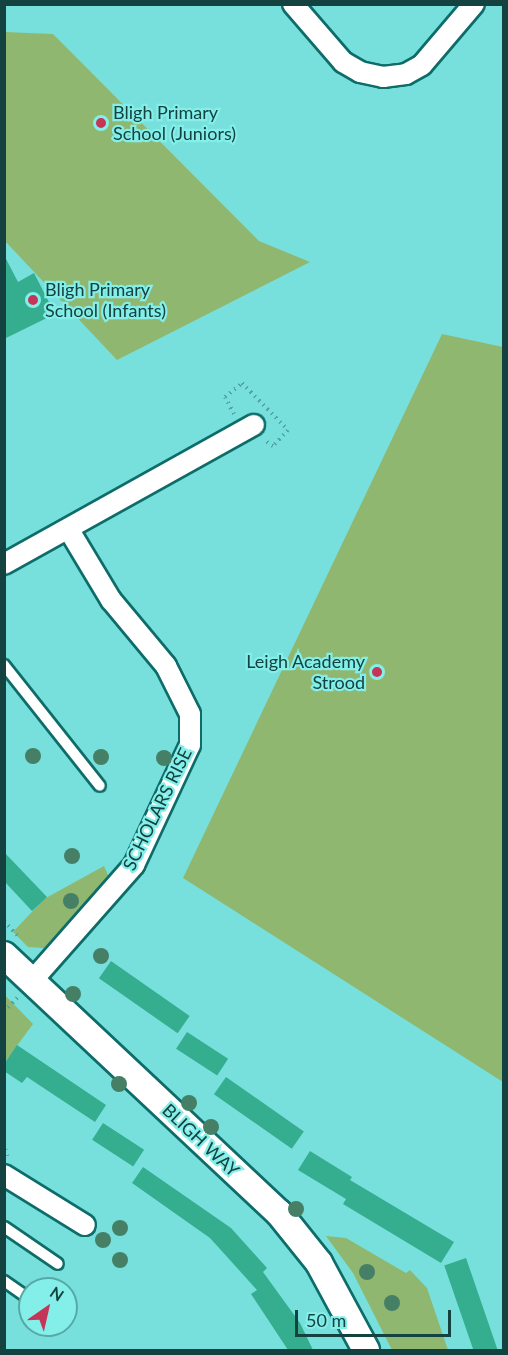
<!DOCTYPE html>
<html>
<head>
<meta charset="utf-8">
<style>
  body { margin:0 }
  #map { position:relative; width:508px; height:1355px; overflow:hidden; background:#77e0dc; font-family:Lato,sans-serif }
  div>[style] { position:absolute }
  .green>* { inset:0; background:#90b770 }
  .building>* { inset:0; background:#35ae8f; transform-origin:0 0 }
  .path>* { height:4px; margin-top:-2px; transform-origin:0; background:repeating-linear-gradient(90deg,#52a5a1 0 1.5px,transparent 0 6px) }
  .roads { filter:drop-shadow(2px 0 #0e6c69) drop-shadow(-2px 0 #0e6c69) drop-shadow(0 2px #0e6c69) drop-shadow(0 -2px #0e6c69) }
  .service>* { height:10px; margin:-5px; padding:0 5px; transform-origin:5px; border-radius:5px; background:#fff }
  .minor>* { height:20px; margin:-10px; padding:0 10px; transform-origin:10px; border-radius:10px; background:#fff }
  .tertiary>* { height:26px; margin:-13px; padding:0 13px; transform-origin:13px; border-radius:13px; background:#fff }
  .trees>* { width:16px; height:16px; margin:-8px; border-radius:50%; background:#457f66 }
  .dots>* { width:16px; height:16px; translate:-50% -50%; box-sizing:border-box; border:3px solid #84eee9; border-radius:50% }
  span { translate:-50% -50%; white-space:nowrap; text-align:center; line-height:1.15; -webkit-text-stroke:4.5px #84eee9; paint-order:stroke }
  .poi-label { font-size:18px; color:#144240 }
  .left { translate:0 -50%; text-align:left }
  .right { translate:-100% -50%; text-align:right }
  .street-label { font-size:18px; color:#144240 }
  .frame { position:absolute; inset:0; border:6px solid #144240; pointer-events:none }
  .north { position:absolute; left:18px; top:1277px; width:60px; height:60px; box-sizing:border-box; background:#84eee9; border:2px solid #57a9a5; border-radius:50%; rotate:34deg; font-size:16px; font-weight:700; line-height:24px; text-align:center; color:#144240 }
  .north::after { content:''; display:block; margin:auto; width:21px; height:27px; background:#c53557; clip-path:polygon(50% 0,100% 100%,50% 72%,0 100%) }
  .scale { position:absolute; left:295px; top:1310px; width:156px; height:27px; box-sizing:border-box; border:3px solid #144240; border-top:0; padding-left:8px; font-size:18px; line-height:21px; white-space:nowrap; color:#144240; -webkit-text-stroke:4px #84eee9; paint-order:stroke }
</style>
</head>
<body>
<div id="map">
  <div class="green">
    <div style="clip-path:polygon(5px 32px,53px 34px,259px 241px,310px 262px,117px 360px,5px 241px)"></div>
    <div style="clip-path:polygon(442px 334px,503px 347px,503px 1082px,183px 878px)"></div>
    <div style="clip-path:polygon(104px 866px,109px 877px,44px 948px,28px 947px,13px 932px,44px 899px)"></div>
    <div style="clip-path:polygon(4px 994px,33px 1024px,5px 1062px,4px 1062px)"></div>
    <div style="clip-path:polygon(326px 1236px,346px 1238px,406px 1273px,410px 1270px,427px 1288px,448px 1350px,392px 1350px,353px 1273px)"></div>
  </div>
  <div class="building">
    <div style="clip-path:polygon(4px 255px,18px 282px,34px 273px,55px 314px,4px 339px)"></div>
    <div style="clip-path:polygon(4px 852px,47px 897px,32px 911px,4px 881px)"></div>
    <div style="left:111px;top:961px;width:96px;height:21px;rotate:35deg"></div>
    <div style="left:187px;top:1032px;width:49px;height:20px;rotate:33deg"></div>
    <div style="clip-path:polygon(17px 1045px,106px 1105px,95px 1122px,27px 1077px,22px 1083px,4px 1071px,4px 1064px)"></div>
    <div style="left:226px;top:1077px;width:95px;height:21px;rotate:35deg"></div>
    <div style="left:103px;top:1123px;width:49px;height:20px;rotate:33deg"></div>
    <div style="clip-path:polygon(310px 1151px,352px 1177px,350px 1180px,454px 1242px,441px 1263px,343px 1204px,346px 1199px,298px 1170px)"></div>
    <div style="clip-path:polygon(143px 1167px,231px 1228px,267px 1268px,263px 1272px,300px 1323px,313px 1350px,288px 1350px,251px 1294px,257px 1290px,210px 1238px,132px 1183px)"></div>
    <div style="left:466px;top:1258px;width:97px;height:23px;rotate:71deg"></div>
  </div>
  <div class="path">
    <div style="left:234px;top:414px;width:19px;rotate:-118deg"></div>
    <div style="left:225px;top:397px;width:22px;rotate:-39deg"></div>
    <div style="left:242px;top:383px;width:66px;rotate:45.6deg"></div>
    <div style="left:288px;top:430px;width:22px;rotate:133deg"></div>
    <div style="left:273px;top:446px;width:11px;rotate:-146deg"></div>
    <div style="left:4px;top:921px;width:21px;rotate:47deg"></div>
    <div style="left:4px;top:1012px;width:21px;rotate:-47deg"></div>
    <div style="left:4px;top:1143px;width:14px;rotate:78deg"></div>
  </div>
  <div class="roads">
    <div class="service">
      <div style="left:4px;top:665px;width:154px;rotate:51.6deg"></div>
      <div style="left:4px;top:1227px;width:65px;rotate:34.4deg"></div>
      <div style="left:4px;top:1281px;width:32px;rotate:35deg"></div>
    </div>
    <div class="minor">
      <div style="left:293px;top:4px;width:77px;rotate:49.2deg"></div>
      <div style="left:343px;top:62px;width:20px;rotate:30deg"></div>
      <div style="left:360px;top:72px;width:24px;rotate:12deg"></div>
      <div style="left:383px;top:77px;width:23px;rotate:-7deg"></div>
      <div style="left:406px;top:74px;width:18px;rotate:-29deg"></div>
      <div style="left:422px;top:65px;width:80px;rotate:-49.6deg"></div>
      <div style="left:4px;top:564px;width:286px;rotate:-29.1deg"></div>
      <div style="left:31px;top:982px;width:156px;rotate:-48.6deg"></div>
      <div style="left:134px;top:865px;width:132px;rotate:-65deg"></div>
      <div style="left:190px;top:745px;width:31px;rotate:-90deg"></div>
      <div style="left:190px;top:714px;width:54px;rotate:-116.6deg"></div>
      <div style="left:166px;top:666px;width:86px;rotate:-129.8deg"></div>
      <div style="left:111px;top:600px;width:82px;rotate:-121deg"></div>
      <div style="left:4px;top:1175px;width:95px;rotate:31.7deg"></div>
    </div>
    <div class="tertiary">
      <div style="left:4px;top:955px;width:377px;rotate:43.2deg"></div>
      <div style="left:279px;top:1213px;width:64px;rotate:51.3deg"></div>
      <div style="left:319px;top:1263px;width:99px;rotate:61.6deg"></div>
    </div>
  </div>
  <div class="trees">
    <div style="left:33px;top:756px"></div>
    <div style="left:101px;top:757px"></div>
    <div style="left:164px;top:758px"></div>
    <div style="left:72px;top:856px"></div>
    <div style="left:71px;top:901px"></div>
    <div style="left:101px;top:956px"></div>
    <div style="left:73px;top:994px"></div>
    <div style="left:119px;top:1084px"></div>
    <div style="left:189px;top:1103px"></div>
    <div style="left:211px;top:1127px"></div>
    <div style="left:296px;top:1209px"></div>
    <div style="left:120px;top:1228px"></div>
    <div style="left:103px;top:1240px"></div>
    <div style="left:120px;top:1260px"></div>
    <div style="left:367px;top:1272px"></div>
    <div style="left:392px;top:1303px"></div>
  </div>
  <div class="dots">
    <div style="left:101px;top:123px;background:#c53557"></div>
    <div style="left:33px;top:300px;background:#c53557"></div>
    <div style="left:377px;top:672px;background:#c53557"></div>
  </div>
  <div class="poi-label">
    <span class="left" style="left:113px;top:123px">Bligh Primary<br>School (Juniors)</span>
    <span class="left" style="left:45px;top:300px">Bligh Primary<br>School (Infants)</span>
    <span class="right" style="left:365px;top:672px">Leigh Academy<br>Strood</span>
  </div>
  <div class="street-label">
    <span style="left:157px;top:809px;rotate:-64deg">SCHOLARS RISE</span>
    <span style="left:201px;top:1140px;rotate:43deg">BLIGH WAY</span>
  </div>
  <div class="frame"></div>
  <div class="north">N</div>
  <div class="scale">50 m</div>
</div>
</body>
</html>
